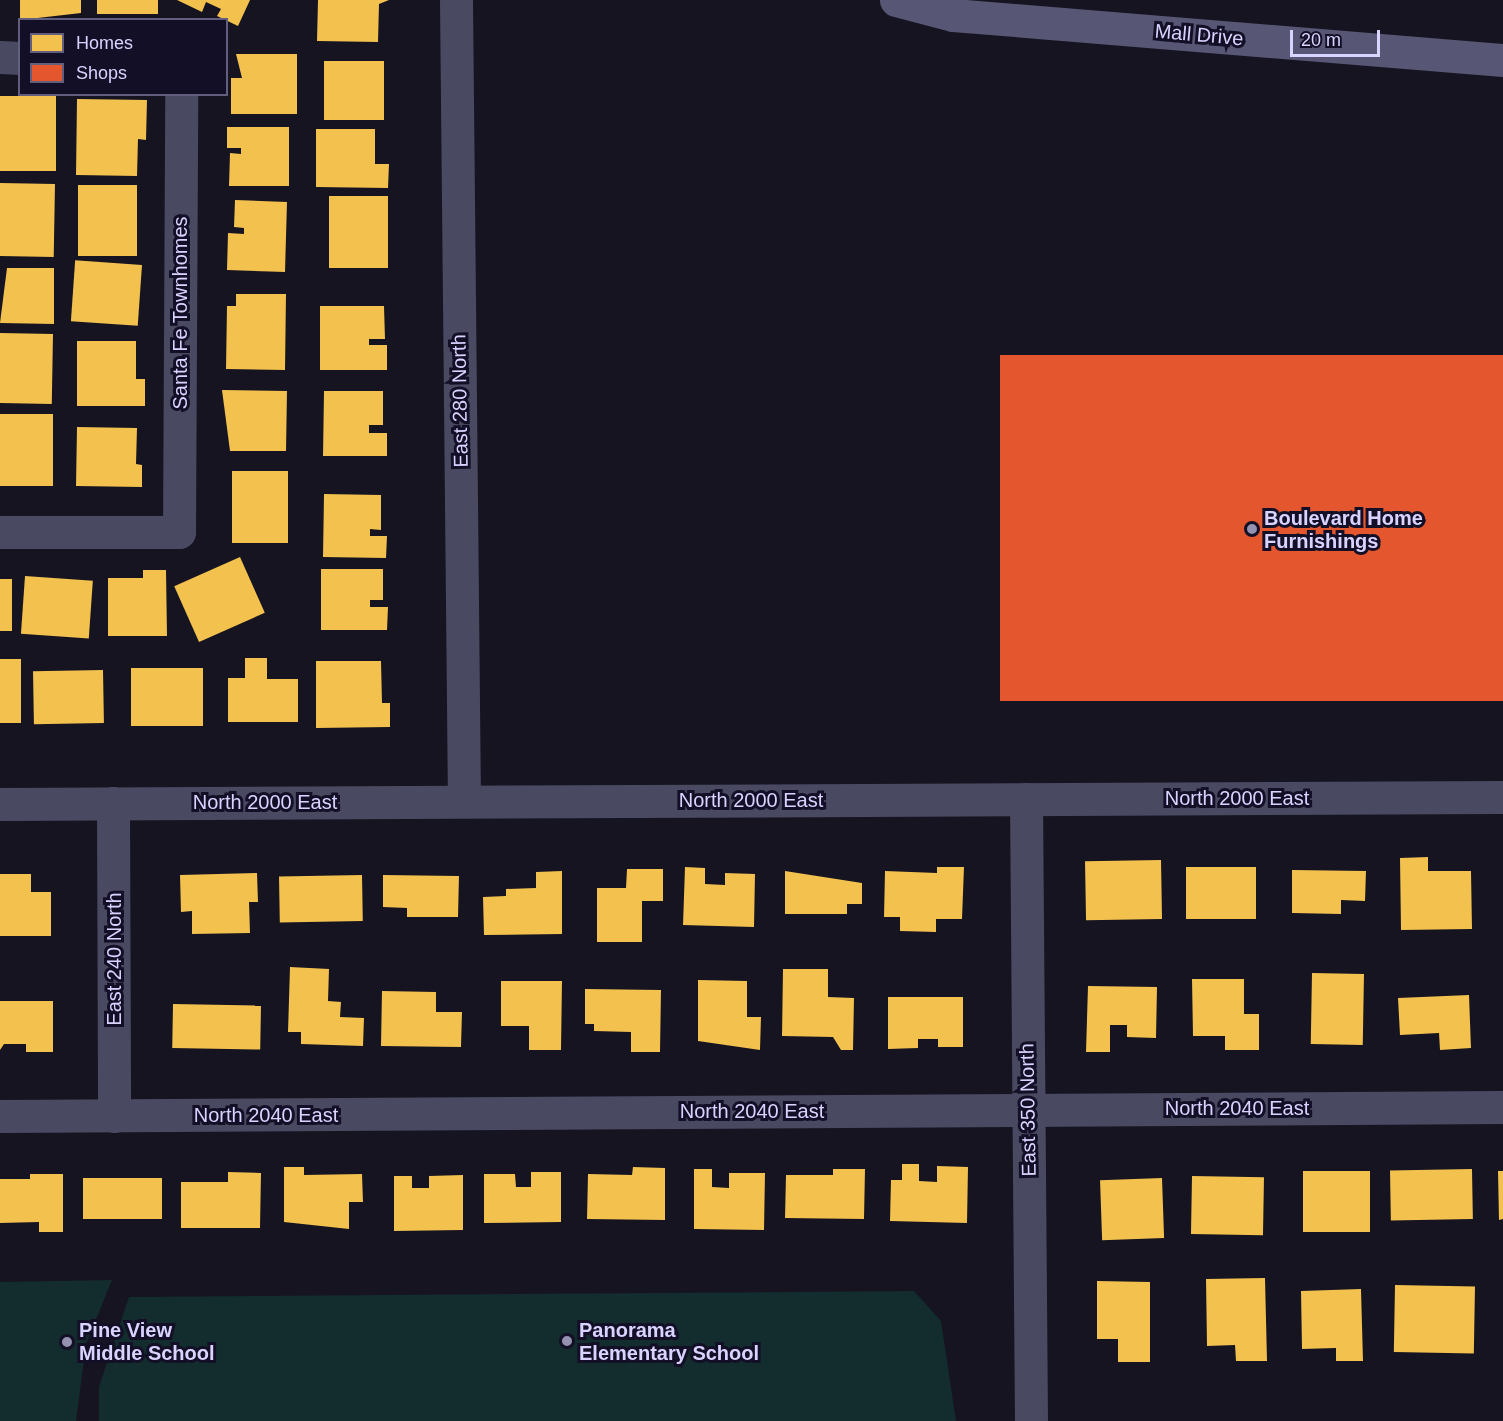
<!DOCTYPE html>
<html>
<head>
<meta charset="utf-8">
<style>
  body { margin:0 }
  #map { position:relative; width:1503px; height:1421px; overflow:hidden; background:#161421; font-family:Helvetica,sans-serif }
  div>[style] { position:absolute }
  .green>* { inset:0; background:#132c2d }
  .homes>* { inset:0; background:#f2c14e; transform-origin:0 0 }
  .shops>* { inset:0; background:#e4572e; transform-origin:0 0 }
  .street>* { height:33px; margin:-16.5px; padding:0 16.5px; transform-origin:16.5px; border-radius:16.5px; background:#4a4962 }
  .secondary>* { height:33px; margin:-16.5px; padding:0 16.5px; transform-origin:16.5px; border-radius:16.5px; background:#575674 }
  .dots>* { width:16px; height:16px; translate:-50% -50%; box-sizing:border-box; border:3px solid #130f26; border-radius:50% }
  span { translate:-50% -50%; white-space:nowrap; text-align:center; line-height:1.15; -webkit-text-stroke:6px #130f26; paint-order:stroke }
  .street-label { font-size:20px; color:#d9d4ff }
  .poi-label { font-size:20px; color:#d9d4ff; font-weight:700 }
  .left { translate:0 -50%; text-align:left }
  .legend { position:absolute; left:18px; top:18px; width:210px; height:78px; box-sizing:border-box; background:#130f26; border:2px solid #625e7d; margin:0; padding:8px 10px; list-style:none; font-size:18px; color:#d9d4ff }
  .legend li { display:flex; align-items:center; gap:12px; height:30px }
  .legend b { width:30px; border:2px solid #625e7d }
  .scale { position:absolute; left:1290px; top:30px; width:90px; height:27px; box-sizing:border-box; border:3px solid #d9d4ff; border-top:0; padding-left:8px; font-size:18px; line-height:21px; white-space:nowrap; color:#d9d4ff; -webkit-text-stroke:4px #130f26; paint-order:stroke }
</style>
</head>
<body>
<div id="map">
  <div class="green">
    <div style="clip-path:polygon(112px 1280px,86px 1344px,76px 1421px,0 1421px,0 1282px)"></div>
    <div style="clip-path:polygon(914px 1291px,941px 1321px,956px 1421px,99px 1421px,99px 1387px,129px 1297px)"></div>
  </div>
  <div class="homes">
    <div style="clip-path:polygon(20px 0,81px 0,81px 13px,20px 20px)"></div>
    <div style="left:97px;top:0;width:61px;height:14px"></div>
    <div style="clip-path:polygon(177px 0,250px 0,238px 26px,217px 16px,221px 9px,206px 2px,202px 12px)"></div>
    <div style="clip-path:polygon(318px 0,389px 0,379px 4px,378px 42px,317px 41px)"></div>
    <div style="clip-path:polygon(236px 54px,297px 54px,297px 114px,231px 114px,231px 78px,242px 78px)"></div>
    <div style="left:324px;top:61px;width:60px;height:59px"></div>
    <div style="left:0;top:96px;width:56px;height:75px"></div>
    <div style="clip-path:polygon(77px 99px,147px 100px,146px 140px,138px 139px,137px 176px,76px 175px)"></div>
    <div style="clip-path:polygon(227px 127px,289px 127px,289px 186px,229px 186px,230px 153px,241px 154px,241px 148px,227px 148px)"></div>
    <div style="clip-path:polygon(316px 129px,375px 129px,375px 164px,389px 164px,388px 188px,316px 187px)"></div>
    <div style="left:0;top:183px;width:55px;height:73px;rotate:1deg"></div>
    <div style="left:78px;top:185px;width:59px;height:71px"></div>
    <div style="left:329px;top:196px;width:59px;height:72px"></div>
    <div style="clip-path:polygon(235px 200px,287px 202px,285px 272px,227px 270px,228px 233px,244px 234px,244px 228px,234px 227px)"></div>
    <div style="left:142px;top:265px;width:61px;height:67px;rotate:94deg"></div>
    <div style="clip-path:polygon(7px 268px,54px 268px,54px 324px,0 323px)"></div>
    <div style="clip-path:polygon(236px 294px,286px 294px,285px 370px,226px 369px,227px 306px,236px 306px)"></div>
    <div style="clip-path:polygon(320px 306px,384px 306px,385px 339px,369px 339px,369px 345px,387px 345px,387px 370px,320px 370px)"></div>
    <div style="left:0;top:333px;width:53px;height:70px;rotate:1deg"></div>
    <div style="clip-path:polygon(77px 341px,136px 341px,136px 379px,145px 379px,145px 406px,77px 406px)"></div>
    <div style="clip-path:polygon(222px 390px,287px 391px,286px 451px,230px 451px)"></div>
    <div style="clip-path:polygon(324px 391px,383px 391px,383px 425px,369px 425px,369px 433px,387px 433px,387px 456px,323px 456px)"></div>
    <div style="left:0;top:414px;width:53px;height:72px"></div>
    <div style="clip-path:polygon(77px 427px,137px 428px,136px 464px,142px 465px,142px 487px,76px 486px)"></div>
    <div style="left:232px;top:471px;width:56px;height:72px"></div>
    <div style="clip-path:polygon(324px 494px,381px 495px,381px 530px,370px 529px,370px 536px,387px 536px,386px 558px,323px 557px)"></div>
    <div style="left:240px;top:557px;width:61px;height:72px;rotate:66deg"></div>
    <div style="clip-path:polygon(321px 569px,383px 569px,383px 600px,370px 600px,370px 607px,388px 607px,387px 630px,321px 630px)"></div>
    <div style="clip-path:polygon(143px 570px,166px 570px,167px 636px,108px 636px,108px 578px,143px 578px)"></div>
    <div style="left:25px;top:576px;width:68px;height:58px;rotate:4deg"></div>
    <div style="left:0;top:579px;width:12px;height:52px"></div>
    <div style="clip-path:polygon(245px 658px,267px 658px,267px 679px,298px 679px,298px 722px,228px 722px,228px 678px,245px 678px)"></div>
    <div style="left:0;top:659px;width:21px;height:64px"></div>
    <div style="clip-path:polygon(316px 661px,381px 661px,382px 703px,390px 703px,390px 727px,316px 728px)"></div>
    <div style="left:131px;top:668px;width:72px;height:58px"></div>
    <div style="left:103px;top:670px;width:53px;height:70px;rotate:89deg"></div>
    <div style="clip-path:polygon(1428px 857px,1428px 871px,1471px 871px,1472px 929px,1401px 930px,1400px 858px)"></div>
    <div style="left:1161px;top:860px;width:59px;height:76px;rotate:89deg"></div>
    <div style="clip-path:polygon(685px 867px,705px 868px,705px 884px,725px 885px,725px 873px,755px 874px,754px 927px,683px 925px)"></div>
    <div style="clip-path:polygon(937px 867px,964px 867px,962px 919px,936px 919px,936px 932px,900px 931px,900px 917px,884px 917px,885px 871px,937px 873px)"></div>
    <div style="left:1186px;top:867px;width:70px;height:52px"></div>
    <div style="clip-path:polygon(627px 869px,663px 869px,663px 901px,642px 901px,642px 942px,597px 942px,597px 888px,626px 888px)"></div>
    <div style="clip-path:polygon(1292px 870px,1366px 871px,1365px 901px,1341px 900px,1341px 914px,1292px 913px)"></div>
    <div style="clip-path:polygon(562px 871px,562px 934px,484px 935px,483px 897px,506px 896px,506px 889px,536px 888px,536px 872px)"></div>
    <div style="clip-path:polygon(785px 871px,862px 883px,862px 904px,847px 904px,847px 914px,785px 914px)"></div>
    <div style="clip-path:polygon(257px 873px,258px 902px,249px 902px,250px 933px,192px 934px,192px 911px,181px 912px,180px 875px)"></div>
    <div style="clip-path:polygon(0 874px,31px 874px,31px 892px,51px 892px,51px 936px,0 936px)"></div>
    <div style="left:362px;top:875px;width:46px;height:83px;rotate:89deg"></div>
    <div style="clip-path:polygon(383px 875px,459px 876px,458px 917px,407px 917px,407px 908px,383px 907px)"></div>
    <div style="clip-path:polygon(290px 967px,329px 969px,328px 1001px,341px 1002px,340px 1017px,364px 1018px,363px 1046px,301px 1044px,301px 1032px,288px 1032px)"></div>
    <div style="clip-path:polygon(783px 969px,828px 969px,828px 997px,854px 998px,853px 1050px,841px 1050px,833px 1037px,782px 1036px)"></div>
    <div style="left:1312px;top:973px;width:52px;height:71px;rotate:1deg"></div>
    <div style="clip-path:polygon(1192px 979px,1244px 979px,1244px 1014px,1259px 1014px,1259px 1050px,1225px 1050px,1225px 1036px,1193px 1036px)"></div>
    <div style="clip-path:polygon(698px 980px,747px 981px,747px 1017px,761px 1017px,760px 1050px,698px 1041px)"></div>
    <div style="clip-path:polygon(501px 981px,562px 981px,561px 1050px,529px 1050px,529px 1026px,501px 1026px)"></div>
    <div style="clip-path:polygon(1088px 986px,1157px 987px,1156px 1038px,1127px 1037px,1127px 1025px,1110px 1025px,1110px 1052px,1086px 1052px)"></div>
    <div style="clip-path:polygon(585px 989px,661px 990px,660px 1052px,631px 1052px,631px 1032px,594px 1031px,594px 1024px,585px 1024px)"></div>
    <div style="clip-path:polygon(382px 991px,436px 992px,436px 1012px,462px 1012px,461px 1047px,381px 1046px)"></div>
    <div style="clip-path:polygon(1469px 995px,1471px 1048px,1440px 1050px,1439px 1033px,1400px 1035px,1398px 998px)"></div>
    <div style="clip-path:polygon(888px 997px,963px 997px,963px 1047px,938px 1047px,938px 1039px,918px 1039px,918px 1048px,888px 1049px)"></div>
    <div style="clip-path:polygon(0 1001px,53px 1001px,53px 1052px,26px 1052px,26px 1044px,4px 1044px,0 1050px)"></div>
    <div style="left:173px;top:1004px;width:88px;height:44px;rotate:1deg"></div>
    <div style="clip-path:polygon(902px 1164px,919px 1164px,919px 1181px,937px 1182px,937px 1166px,968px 1167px,967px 1223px,890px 1221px,891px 1180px,902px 1180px)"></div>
    <div style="clip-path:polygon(284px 1167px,304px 1167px,304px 1175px,362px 1174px,363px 1202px,349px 1202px,349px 1229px,284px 1222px)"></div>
    <div style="clip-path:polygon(633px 1167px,665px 1168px,665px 1220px,587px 1219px,588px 1174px,632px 1175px)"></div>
    <div style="clip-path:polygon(694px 1169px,712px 1169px,712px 1187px,729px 1188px,729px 1173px,765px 1173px,764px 1230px,694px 1229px)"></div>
    <div style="clip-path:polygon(833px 1169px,865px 1169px,864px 1219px,785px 1218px,786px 1175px,833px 1175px)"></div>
    <div style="left:1472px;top:1169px;width:50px;height:82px;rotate:89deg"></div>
    <div style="left:1303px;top:1171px;width:67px;height:61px"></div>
    <div style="clip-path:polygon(1498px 1171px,1503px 1171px,1503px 1219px,1499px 1220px)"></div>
    <div style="clip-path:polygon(228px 1172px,261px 1173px,260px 1228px,181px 1228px,181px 1182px,228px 1182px)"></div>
    <div style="clip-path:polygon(531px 1172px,561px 1172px,561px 1222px,484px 1223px,484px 1174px,515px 1174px,516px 1187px,531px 1187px)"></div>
    <div style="clip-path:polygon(30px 1174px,63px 1174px,63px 1232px,39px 1232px,39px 1222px,0 1223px,0 1179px,30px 1179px)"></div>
    <div style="clip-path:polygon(463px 1175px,463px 1230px,394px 1231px,394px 1176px,412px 1176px,412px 1188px,429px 1188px,429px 1176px)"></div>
    <div style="left:1192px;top:1176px;width:72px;height:58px;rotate:1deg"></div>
    <div style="left:83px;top:1178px;width:79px;height:41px"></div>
    <div style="left:1162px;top:1178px;width:60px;height:62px;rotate:88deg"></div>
    <div style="clip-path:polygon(1265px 1278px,1267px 1361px,1236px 1361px,1235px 1345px,1207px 1346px,1206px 1279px)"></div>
    <div style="clip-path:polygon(1097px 1281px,1150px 1282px,1150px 1362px,1118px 1362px,1118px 1339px,1097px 1339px)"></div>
    <div style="left:1395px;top:1285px;width:80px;height:67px;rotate:1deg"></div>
    <div style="clip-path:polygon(1361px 1289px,1363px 1361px,1336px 1361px,1336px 1348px,1302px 1349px,1301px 1291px)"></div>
  </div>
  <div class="shops">
    <div style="left:1503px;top:355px;width:346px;height:503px;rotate:90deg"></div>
  </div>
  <div class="street">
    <div style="left:456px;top:0;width:801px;rotate:89.43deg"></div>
    <div style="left:0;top:57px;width:20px;rotate:3deg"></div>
    <div style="left:0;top:532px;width:179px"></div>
    <div style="left:179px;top:532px;width:438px;rotate:-89.7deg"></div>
    <div style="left:1026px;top:799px;width:622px;rotate:89.54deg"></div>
    <div style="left:113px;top:803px;width:313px;rotate:89.8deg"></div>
    <div style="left:0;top:804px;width:1503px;rotate:-0.27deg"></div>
    <div style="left:0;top:1116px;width:1503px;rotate:-0.34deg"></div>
  </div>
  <div class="secondary">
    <div style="left:896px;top:0;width:59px;rotate:14.7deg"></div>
    <div style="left:953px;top:15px;width:552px;rotate:4.68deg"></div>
  </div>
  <div class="dots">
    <div style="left:1252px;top:529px;background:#9591b1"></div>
    <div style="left:567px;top:1341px;background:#9591b1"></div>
    <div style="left:67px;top:1342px;background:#9591b1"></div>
  </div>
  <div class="street-label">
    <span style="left:1199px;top:35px;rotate:5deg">Mall Drive</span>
    <span style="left:180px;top:313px;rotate:-90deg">Santa Fe Townhomes</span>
    <span style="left:460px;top:401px;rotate:-91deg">East 280 North</span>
    <span style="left:1237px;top:798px">North 2000 East</span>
    <span style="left:751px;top:800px">North 2000 East</span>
    <span style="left:265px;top:802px">North 2000 East</span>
    <span style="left:114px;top:959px;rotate:-90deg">East 240 North</span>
    <span style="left:1237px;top:1108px">North 2040 East</span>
    <span style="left:1028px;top:1110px;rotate:-91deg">East 350 North</span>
    <span style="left:752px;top:1111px">North 2040 East</span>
    <span style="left:266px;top:1115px">North 2040 East</span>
  </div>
  <div class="poi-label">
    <span class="left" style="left:1264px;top:530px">Boulevard Home<br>Furnishings</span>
    <span class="left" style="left:79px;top:1342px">Pine View<br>Middle School</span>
    <span class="left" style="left:579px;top:1342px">Panorama<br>Elementary School</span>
  </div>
  <ul class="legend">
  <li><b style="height:16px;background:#f2c14e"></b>Homes</li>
  <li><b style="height:16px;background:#e4572e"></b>Shops</li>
  </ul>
  <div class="scale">20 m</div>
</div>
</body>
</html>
